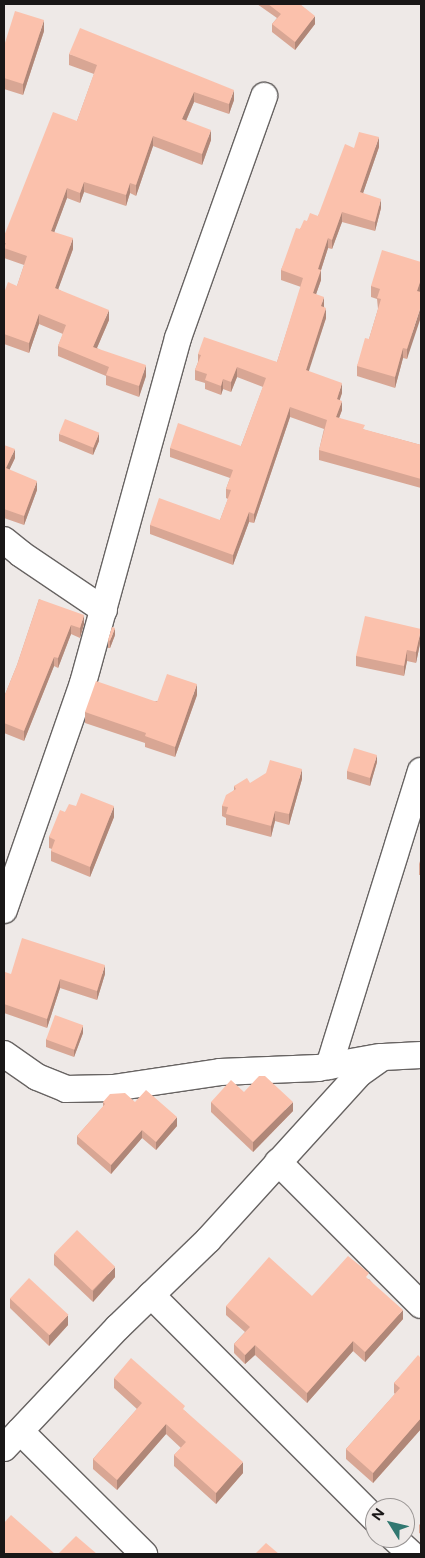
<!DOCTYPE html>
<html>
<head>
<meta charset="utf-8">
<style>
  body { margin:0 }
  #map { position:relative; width:425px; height:1558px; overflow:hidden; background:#eee9e7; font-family:Figtree,sans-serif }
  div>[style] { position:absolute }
  .roads { filter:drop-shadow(1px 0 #676362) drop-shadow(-1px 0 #676362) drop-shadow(0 1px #676362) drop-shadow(0 -1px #676362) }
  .minor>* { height:26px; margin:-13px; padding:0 13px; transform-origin:13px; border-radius:13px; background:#fff }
  .wall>* { inset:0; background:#d8a694 }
  .shaded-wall>* { inset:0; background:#b08778 }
  .building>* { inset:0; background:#fbc1ac; transform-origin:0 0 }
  span { translate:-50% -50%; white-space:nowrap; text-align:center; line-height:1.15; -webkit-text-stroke:4px #eee9e7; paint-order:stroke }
  .frame { position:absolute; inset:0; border:5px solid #191717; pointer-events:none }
  .north { position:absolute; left:365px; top:1498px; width:50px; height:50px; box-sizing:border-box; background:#eee9e7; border:1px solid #999594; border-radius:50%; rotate:306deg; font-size:14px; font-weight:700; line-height:20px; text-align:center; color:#191717 }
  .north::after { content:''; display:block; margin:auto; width:18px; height:22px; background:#317871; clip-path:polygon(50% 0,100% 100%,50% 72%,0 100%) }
</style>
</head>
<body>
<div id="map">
  <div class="roads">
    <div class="minor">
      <div style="left:4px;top:540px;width:22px;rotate:39deg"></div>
      <div style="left:21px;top:554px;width:100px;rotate:34deg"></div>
      <div style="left:4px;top:910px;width:240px;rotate:-70.8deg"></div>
      <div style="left:83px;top:683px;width:358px;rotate:-74.6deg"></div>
      <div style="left:178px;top:338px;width:257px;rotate:-70.4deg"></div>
      <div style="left:4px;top:1054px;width:40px;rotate:34.9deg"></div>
      <div style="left:37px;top:1077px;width:31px;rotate:22deg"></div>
      <div style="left:66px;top:1089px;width:47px;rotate:-1.2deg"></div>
      <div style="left:113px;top:1088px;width:108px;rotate:-8.5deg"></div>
      <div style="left:220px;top:1072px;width:98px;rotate:-2.3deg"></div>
      <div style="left:318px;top:1068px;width:62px;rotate:-10.2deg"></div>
      <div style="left:329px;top:1066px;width:309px;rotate:-72.7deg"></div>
      <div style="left:278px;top:1162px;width:202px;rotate:45deg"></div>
      <div style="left:151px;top:1295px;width:317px;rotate:45deg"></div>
      <div style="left:20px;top:1431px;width:175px;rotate:44.8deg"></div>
      <div style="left:4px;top:1448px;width:166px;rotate:-46.7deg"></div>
      <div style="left:118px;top:1327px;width:125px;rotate:-44deg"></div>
      <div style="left:208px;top:1240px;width:226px;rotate:-47.7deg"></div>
      <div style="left:360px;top:1073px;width:28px;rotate:-35deg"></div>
      <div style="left:383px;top:1057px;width:38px;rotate:-3deg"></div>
      <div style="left:394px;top:1538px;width:23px;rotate:43deg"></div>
    </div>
  </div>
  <div class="wall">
    <div style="clip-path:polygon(257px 4px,300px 4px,315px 24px,295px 50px,272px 32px,272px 24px,277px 18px)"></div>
    <div style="clip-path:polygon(44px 31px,23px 95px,4px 89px,4px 46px)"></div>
    <div style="clip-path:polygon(69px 54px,234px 100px,229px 114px,194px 102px,186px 121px,211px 140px,202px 165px,153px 146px,136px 196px,130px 193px,126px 206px,84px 192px,80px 203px,67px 198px,54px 232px,73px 249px,58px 289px,109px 320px,97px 348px,146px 376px,139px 397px,106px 385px,106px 376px,58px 356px,58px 346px,63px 334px,39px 324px,29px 353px,4px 344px,4px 293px,17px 286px,24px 265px,4px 258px,4px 236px,77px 121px,94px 74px,69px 65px)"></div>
    <div style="clip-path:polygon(379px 147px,363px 193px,381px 208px,375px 231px,342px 222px,332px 249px,328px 248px,321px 270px,321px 280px,316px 294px,324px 306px,326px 318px,308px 371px,342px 393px,339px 400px,342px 410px,339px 418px,365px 430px,421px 445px,421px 488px,319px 460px,319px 450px,324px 429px,290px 417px,254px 523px,249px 522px,233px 565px,150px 534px,150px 525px,220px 520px,228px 499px,226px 498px,226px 489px,230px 478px,170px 457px,170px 448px,241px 446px,263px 387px,237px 377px,231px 392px,223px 389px,221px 395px,205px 389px,205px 383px,195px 380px,195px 370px,198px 362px,198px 354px,277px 362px,301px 287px,281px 280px,281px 270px,300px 229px,307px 221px,318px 216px,354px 148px)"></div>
    <div style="clip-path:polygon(421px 262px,421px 289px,407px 359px,403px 358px,395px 388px,357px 376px,357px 366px,369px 339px,378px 309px,377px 299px,371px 297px,371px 286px)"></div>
    <div style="clip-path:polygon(59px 434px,99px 441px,93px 455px,59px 441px)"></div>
    <div style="clip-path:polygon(4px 445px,15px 458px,9px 470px,37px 490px,24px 525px,4px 518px)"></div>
    <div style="clip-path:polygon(39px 599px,84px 624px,80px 638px,71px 634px,58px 668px,54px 666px,24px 741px,4px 733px,4px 697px,17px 665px)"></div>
    <div style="clip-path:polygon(115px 635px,110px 648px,108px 648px,108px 640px)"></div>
    <div style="clip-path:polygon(421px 639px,416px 663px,407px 661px,404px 676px,356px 666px,356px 656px)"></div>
    <div style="clip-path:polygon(197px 695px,175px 757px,145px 747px,145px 743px,85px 723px,85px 712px)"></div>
    <div style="clip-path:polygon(377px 762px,370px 786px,347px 779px,347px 771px)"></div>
    <div style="clip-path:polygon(302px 779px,289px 825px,275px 821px,271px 837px,226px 825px,226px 818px,222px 816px,222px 806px,234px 790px,234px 786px,250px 783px)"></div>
    <div style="clip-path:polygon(76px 806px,114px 817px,90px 877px,51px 861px,51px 851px,52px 849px,49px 848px,49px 837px,65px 812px)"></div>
    <div style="clip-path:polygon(421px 858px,421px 875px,419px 875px,419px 864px)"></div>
    <div style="clip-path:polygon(11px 974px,105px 974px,97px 1000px,60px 988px,47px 1028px,4px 1013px,4px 976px)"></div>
    <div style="clip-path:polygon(83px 1033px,74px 1057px,46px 1047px,46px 1039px)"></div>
    <div style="clip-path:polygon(103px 1102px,135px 1102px,177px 1126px,156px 1150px,142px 1138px,111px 1174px,77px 1144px,77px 1136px,103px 1107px)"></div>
    <div style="clip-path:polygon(211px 1102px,293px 1111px,253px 1152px,211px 1112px)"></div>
    <div style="clip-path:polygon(54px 1254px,115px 1277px,93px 1302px,54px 1265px)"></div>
    <div style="clip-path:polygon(369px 1279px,403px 1319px,365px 1362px,353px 1351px,307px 1403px,255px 1355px,245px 1364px,234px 1353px,234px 1344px,245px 1332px,226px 1315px,226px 1306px,312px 1296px)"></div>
    <div style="clip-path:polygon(10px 1298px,68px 1325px,49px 1346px,10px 1308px)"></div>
    <div style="clip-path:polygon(421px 1358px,421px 1429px,373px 1483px,346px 1459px,346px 1449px,395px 1394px,394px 1393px,394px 1383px)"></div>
    <div style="clip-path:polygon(114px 1378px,185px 1411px,243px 1473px,216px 1504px,174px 1466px,174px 1455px,181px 1448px,166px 1434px,117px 1490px,93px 1469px,93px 1459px,137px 1409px,114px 1388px)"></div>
    <div style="clip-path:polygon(421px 1523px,421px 1534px,419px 1533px,419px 1525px)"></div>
  </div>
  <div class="shaded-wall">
    <div style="clip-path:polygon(315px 16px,315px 24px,295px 50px,295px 42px)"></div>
    <div style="clip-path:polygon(44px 20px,44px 31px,23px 95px,23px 84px)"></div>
    <div style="clip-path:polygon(234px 90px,234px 100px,229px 114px,229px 104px)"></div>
    <div style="clip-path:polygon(194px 92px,194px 102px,182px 130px,182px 119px)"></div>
    <div style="clip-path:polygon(211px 130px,211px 140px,202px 165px,202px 154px)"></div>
    <div style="clip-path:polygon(153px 136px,153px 146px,136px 196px,136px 185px)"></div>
    <div style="clip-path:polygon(379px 137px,379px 147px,360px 202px,360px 192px)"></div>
    <div style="clip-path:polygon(84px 182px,84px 192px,80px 203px,80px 193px)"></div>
    <div style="clip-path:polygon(130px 183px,130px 193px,126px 206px,126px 195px)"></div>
    <div style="clip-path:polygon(67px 188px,67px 198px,51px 241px,51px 231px)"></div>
    <div style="clip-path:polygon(381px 199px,381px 208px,375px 231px,375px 222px)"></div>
    <div style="clip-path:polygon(342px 212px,342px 222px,332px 249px,332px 240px)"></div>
    <div style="clip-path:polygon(73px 238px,73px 249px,55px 298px,55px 288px)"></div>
    <div style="clip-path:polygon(328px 238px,328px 248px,321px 270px,321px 280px,313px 303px,313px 293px,318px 269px)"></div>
    <div style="clip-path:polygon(421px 279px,421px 289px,417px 302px,417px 291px)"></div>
    <div style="clip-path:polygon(324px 297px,324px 306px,321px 316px,321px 306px)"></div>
    <div style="clip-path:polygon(421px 306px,421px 317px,407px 359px,407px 349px)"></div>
    <div style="clip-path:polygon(326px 308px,326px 318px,306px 380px,306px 370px)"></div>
    <div style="clip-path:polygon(109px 310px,109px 320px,93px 357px,93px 347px)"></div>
    <div style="clip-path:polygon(39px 314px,39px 324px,29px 353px,29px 343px)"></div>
    <div style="clip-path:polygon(403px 348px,403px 358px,395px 388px,395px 377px)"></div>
    <div style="clip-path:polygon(146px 365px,146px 376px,139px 397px,139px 386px)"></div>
    <div style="clip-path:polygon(237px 367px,237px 377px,231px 392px,231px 382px)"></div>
    <div style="clip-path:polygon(223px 379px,223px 389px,221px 395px,221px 386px)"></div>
    <div style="clip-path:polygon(342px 383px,342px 393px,337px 409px,337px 399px)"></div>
    <div style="clip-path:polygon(342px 401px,342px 410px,336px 426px,336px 417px)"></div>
    <div style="clip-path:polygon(290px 407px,290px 417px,254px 523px,254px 514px)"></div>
    <div style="clip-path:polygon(99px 433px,99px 441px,93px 455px,93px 448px)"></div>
    <div style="clip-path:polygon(15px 449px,15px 458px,6px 477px,6px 468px)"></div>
    <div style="clip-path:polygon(37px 481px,37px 490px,24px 525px,24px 516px)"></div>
    <div style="clip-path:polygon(249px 512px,249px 522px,233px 565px,233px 555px)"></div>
    <div style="clip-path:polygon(84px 615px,84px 624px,80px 638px,80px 628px)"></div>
    <div style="clip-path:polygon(71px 625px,71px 634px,58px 668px,58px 658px)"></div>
    <div style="clip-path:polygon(115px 628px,115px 635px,110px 648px,110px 641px)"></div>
    <div style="clip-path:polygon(421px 629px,421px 639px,416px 663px,416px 652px)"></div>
    <div style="clip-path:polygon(407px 650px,407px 661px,404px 676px,404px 666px)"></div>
    <div style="clip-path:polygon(54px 657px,54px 666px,24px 741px,24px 731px)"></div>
    <div style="clip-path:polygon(197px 684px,197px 695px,175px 757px,175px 747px)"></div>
    <div style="clip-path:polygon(377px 755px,377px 762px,370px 786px,370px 778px)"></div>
    <div style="clip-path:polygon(302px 769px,302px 779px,289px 825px,289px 814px)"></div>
    <div style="clip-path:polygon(114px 806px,114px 817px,90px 877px,90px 867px)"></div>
    <div style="clip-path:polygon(275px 811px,275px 821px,271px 837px,271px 826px)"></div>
    <div style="clip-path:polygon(105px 965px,105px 974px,97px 1000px,97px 991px)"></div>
    <div style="clip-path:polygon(60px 979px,60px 988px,47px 1028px,47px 1019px)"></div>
    <div style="clip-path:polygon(83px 1025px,83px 1033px,74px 1057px,74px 1050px)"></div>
    <div style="clip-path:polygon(293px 1102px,293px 1111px,253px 1152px,253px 1142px)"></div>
    <div style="clip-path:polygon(177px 1117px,177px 1126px,156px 1150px,156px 1142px)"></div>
    <div style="clip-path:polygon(142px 1130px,142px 1138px,111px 1174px,111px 1165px)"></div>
    <div style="clip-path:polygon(115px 1267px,115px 1277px,93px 1302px,93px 1291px)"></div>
    <div style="clip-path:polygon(403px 1310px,403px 1319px,365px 1362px,365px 1352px)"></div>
    <div style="clip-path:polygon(68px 1315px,68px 1325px,49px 1346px,49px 1335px)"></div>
    <div style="clip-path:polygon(353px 1341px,353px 1351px,307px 1403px,307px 1393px)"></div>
    <div style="clip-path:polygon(255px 1345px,255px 1355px,245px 1364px,245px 1355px)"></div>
    <div style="clip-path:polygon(421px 1418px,421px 1429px,373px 1483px,373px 1473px)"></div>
    <div style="clip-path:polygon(166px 1424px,166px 1434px,117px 1490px,117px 1480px)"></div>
    <div style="clip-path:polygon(243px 1462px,243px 1473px,216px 1504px,216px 1493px)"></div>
  </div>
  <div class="building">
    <div style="clip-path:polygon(268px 4px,300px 4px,315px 16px,295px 42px,272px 24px,281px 14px)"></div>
    <div style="clip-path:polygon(15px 11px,44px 20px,23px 84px,4px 78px,4px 46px)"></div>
    <div style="clip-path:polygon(80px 28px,234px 90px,229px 104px,194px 92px,182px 119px,211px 130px,202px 154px,153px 136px,136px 185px,130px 183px,126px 195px,84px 182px,80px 193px,67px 188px,51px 231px,73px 238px,55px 288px,109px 310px,93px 347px,146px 365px,139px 386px,106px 375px,109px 367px,58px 346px,66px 325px,39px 314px,29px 343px,4px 334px,5px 324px,4px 324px,4px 293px,8px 282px,17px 286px,27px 256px,4px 248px,6px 243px,4px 243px,4px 236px,53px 112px,77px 121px,97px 65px,69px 54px)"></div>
    <div style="clip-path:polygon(359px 132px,379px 137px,360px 192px,381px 199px,375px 222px,342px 212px,332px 240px,328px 238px,318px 269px,321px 270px,313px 293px,324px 297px,321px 306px,326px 308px,306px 370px,342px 383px,337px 399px,342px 401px,336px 417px,365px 425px,363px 429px,421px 445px,421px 479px,319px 450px,327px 420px,290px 407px,254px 514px,249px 512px,233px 555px,150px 525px,159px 498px,220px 520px,231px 490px,226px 489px,233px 470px,170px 448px,178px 423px,241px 446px,266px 378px,237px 367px,231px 382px,223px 379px,221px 386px,205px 380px,207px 374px,195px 370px,201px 355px,198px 354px,204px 337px,277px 362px,303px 278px,281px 270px,296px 228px,300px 229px,304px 220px,307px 221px,310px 213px,318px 216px,345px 144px,354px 148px)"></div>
    <div style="clip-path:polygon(382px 250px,421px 262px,421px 279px,417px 291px,421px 292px,421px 306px,407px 349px,403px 348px,395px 377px,357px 366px,365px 338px,369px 339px,381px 299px,377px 298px,380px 289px,371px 286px)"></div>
    <div style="left:65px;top:419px;width:37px;height:16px;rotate:22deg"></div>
    <div style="clip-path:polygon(4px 445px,15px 449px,6px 468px,37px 481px,24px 516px,4px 509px)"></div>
    <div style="clip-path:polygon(39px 599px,84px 615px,80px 628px,71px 625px,58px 658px,54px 657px,24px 731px,4px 723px,4px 697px,17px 665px)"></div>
    <div style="clip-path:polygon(365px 616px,421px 629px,416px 652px,407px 650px,404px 666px,356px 656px)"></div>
    <div style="clip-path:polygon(112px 627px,115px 628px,110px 641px,108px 640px)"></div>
    <div style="clip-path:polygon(167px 674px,197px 684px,175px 747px,145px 736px,146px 733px,85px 712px,96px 681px,157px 702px)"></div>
    <div style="left:354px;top:748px;width:24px;height:24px;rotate:17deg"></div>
    <div style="clip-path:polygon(270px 760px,302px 769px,289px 814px,275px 811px,271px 826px,226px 814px,228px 807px,222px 806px,226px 795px,236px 789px,234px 786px,247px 778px,250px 783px,266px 773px)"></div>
    <div style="clip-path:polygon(81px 793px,114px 806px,90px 867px,51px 851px,55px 840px,49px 837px,60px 810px,65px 812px,69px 804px,76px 806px)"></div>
    <div style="clip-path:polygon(22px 938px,105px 965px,97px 991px,60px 979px,47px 1019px,4px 1004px,4px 976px,5px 972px,11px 974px)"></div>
    <div style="left:55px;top:1015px;width:30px;height:26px;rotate:20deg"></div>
    <div style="clip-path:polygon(259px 1076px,265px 1076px,293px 1102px,253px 1142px,211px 1102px,231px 1080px,244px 1092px)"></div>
    <div style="clip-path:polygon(146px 1090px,177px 1117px,156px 1142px,142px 1130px,111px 1165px,77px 1136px,105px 1104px,103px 1102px,110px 1094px,125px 1093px,135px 1102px)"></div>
    <div style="left:77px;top:1230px;width:53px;height:33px;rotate:44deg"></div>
    <div style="clip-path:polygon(348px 1256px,369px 1273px,366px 1277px,403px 1310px,365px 1352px,353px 1341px,307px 1393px,255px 1345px,245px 1355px,234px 1344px,250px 1327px,226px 1306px,269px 1257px,312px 1296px)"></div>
    <div style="left:29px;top:1278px;width:54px;height:28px;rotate:43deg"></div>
    <div style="clip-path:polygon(418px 1355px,421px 1358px,421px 1418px,373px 1473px,346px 1449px,400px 1388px,394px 1383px)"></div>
    <div style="clip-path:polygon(131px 1358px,185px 1406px,183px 1409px,243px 1462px,216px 1493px,174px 1455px,186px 1442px,166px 1424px,117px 1480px,93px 1459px,142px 1403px,114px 1378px)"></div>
    <div style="clip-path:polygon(11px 1515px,55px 1554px,4px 1554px,4px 1523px)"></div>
    <div style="clip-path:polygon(76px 1536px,97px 1554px,58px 1554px)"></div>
    <div style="clip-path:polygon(266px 1543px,279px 1554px,255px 1554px)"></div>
  </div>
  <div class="frame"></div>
  <div class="north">N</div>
</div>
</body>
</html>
